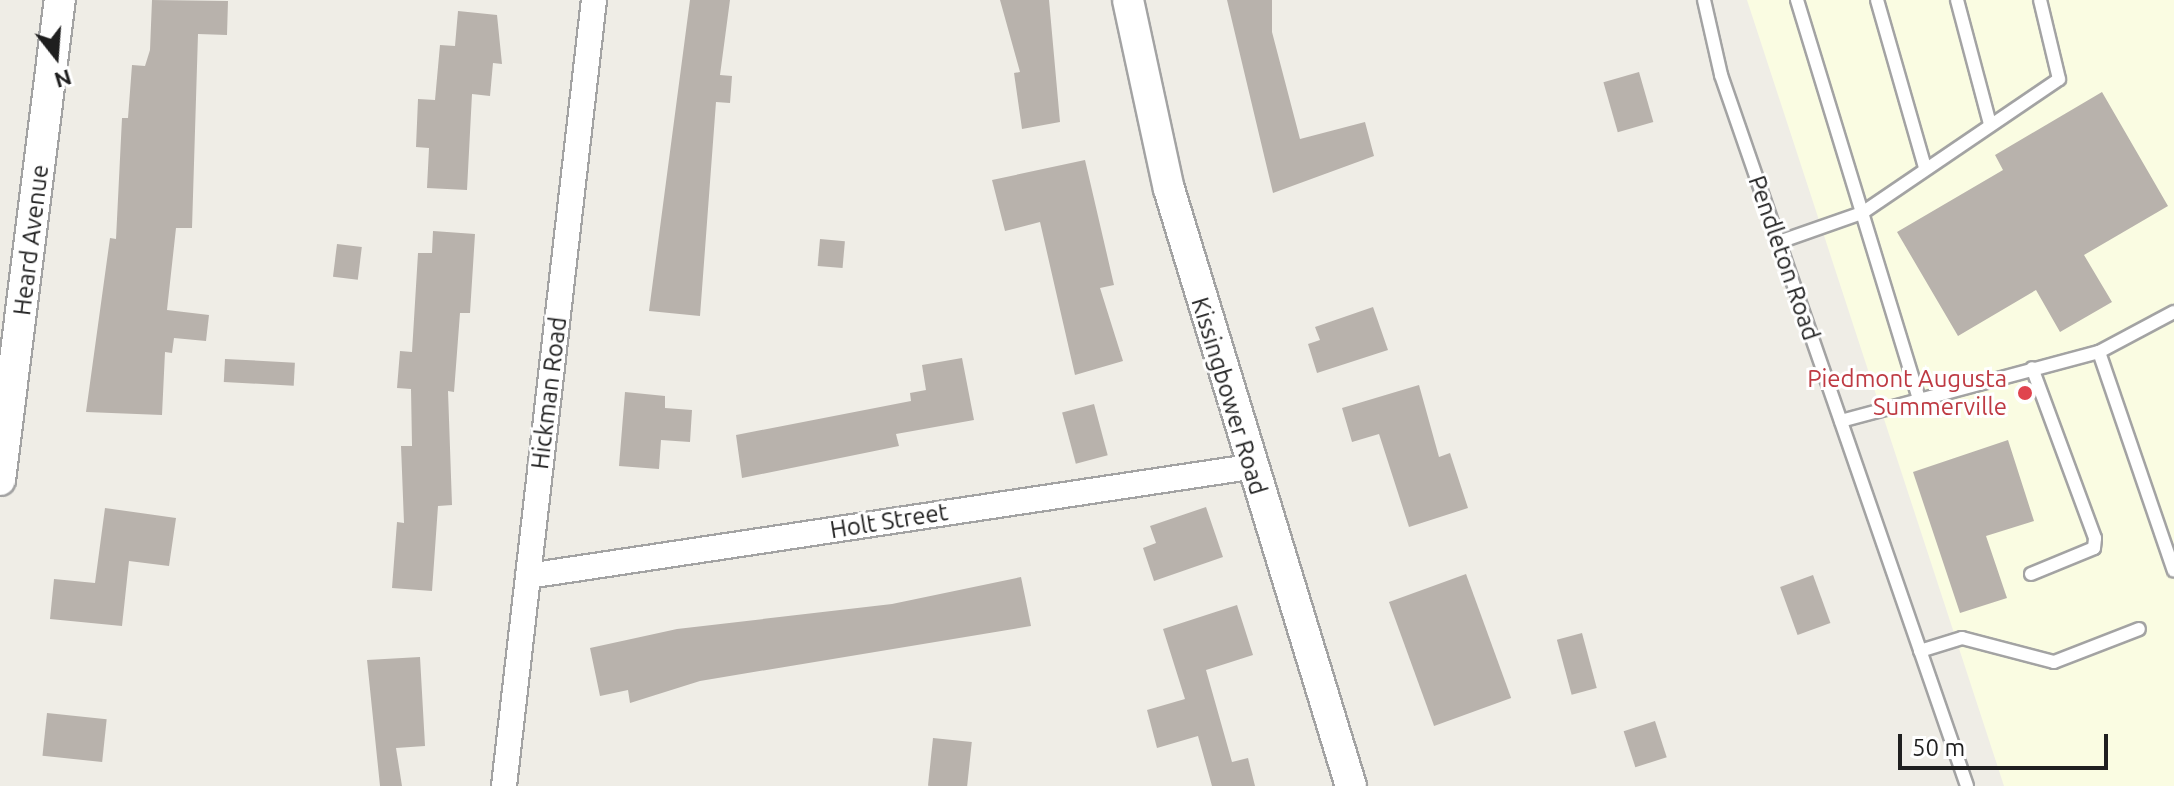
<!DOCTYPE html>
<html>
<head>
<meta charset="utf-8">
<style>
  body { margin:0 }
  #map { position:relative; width:2174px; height:786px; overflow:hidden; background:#efede6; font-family:Ubuntu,sans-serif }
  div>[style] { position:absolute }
  .education>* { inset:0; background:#fafce2 }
  .building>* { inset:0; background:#b8b2ac; transform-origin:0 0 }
  .roads { filter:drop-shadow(2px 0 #a3a3a3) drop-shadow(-2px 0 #a3a3a3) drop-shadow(0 2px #a3a3a3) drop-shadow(0 -2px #a3a3a3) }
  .service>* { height:12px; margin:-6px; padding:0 6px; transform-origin:6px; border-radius:6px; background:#fff }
  .minor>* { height:24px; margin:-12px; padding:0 12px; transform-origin:12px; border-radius:12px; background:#fff }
  .tertiary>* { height:30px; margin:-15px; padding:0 15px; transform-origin:15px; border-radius:15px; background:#fff }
  .dots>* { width:22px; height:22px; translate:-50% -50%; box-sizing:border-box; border:4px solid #fff; border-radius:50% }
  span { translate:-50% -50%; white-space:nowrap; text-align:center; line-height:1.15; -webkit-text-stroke:6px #fff; paint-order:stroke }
  .street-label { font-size:24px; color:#1f1f1f }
  .health-label { font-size:24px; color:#be3a42 }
  .right { translate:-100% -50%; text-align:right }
  .north { position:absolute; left:16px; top:16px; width:80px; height:80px; -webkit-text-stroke:6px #fff; paint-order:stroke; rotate:163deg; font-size:22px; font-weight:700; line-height:32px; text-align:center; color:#1f1f1f }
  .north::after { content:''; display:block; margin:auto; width:28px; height:36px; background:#1f1f1f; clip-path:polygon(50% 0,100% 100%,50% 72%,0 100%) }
  .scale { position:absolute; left:1898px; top:734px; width:210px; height:36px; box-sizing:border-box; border:4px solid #1f1f1f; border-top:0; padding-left:10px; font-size:24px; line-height:28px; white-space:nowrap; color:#1f1f1f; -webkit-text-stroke:6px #fff; paint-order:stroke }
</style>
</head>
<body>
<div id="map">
  <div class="education">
    <div style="clip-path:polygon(1747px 0,2174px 0,2174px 786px,2004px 786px)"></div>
  </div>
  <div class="building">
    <div style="clip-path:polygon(152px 0,228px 1px,227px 35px,198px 34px,192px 228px,176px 228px,167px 310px,209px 315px,206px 341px,174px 338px,172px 353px,165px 352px,162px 415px,86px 412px,110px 238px,116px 239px,122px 118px,128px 118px,132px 65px,145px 66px,150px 50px)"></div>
    <div style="clip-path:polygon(690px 0,730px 0,720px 75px,732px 76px,730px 103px,716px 102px,700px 316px,649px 311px)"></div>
    <div style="clip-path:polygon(1000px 0,1049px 0,1060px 122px,1022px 129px,1014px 73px,1020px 72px)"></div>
    <div style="clip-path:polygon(1227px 0,1272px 0,1272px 32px,1300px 139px,1365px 122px,1374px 156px,1273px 193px)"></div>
    <div style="clip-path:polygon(458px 11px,497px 15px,502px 64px,493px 63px,490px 96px,472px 94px,467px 190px,427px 188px,429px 148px,416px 147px,418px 99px,435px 100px,440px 45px,455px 46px)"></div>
    <div style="left:1639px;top:72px;width:52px;height:37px;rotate:74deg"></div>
    <div style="clip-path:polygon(2102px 92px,2168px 206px,2084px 255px,2112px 302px,2060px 332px,2036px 290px,1958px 336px,1897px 232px,2003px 170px,1995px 155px)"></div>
    <div style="clip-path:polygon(1085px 160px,1114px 285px,1100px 288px,1123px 361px,1075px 375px,1040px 222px,1005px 231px,992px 180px)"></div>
    <div style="clip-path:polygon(433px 231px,475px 234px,470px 313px,460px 313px,454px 392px,448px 391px,452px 505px,438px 506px,432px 591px,392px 588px,397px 522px,404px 523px,401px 446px,412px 446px,411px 389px,397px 388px,400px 351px,412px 352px,418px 253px,432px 253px)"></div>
    <div style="left:820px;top:239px;width:25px;height:27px;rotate:5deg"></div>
    <div style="left:337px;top:244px;width:25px;height:33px;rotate:7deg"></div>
    <div style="clip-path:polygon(1373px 307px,1388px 350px,1317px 373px,1308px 344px,1320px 340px,1315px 327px)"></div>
    <div style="clip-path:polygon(962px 358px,974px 420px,896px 434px,899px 446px,742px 478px,736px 435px,911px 401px,910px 393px,926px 390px,922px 365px)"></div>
    <div style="left:225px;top:359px;width:70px;height:23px;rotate:3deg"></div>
    <div style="clip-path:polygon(1419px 385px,1439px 457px,1450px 453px,1468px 508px,1409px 527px,1379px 434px,1352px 442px,1342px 408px)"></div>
    <div style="clip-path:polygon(625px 392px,665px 396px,665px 408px,692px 410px,690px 442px,661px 440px,659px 469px,619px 466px)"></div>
    <div style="left:1094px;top:404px;width:53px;height:33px;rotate:75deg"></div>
    <div style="clip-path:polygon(2008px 440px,2034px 521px,1986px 536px,2007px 598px,1960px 613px,1913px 472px)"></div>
    <div style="clip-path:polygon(1206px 507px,1223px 557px,1154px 581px,1143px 548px,1156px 543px,1150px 526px)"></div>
    <div style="clip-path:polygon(105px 508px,176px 518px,169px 566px,129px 561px,122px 626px,50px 619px,54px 579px,95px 583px)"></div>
    <div style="left:1466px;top:574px;width:132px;height:82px;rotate:70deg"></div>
    <div style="left:1813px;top:575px;width:51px;height:35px;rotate:70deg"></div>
    <div style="clip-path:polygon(1021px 577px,1031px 626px,700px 681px,630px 703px,628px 690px,600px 696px,590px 648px,677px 629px,892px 604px)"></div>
    <div style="clip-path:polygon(1237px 605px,1253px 655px,1206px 670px,1232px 762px,1248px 758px,1255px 786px,1212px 786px,1198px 736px,1157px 748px,1147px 710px,1185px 699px,1163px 629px)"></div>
    <div style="left:1582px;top:633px;width:57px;height:26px;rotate:75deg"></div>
    <div style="clip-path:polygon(420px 657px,425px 746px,396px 748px,402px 786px,380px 786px,367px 660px)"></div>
    <div style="left:47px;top:713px;width:60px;height:43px;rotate:6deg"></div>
    <div style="left:1655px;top:721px;width:38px;height:33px;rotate:72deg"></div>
    <div style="left:933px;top:738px;width:39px;height:48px;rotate:6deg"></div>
  </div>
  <div class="roads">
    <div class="service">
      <div style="left:1704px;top:0;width:77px;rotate:77.2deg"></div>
      <div style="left:1721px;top:75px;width:752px;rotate:70.91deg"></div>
      <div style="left:1797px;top:0;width:416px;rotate:73deg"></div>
      <div style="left:1877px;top:0;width:174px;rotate:74deg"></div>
      <div style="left:1957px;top:0;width:128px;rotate:75.1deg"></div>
      <div style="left:1779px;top:242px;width:88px;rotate:-19.3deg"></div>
      <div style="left:1862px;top:213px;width:238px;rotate:-34.2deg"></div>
      <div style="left:2059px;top:79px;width:81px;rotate:-103.5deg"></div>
      <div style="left:2099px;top:352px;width:231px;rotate:71.1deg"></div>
      <div style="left:1841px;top:421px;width:267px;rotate:-15deg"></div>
      <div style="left:2099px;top:352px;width:85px;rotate:-28.1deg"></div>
      <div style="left:2031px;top:574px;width:68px;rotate:-22.4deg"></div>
      <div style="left:2094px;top:548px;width:10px;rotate:-84deg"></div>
      <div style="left:2095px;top:538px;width:181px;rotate:-110.3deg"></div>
      <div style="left:1920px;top:651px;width:44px;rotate:-17.2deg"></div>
      <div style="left:1962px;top:638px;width:95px;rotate:14.6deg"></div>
      <div style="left:2054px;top:662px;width:91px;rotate:-21.2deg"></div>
    </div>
    <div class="minor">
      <div style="left:528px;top:576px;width:730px;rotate:-8.59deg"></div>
      <div style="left:504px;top:786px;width:791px;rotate:-83.47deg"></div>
    </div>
    <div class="tertiary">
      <div style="left:1128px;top:0;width:193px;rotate:77.8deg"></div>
      <div style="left:1169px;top:189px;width:624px;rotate:73.05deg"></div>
      <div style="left:0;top:480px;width:484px;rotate:-82.9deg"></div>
    </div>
  </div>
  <div class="dots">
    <div style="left:2025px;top:393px;background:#e0444e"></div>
  </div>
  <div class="street-label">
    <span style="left:31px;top:240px;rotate:-83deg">Heard Avenue</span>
    <span style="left:1784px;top:258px;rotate:71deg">Pendleton Road</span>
    <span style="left:549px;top:393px;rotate:-83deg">Hickman Road</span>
    <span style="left:1229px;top:396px;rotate:73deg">Kissingbower Road</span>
    <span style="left:889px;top:521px;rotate:-9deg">Holt Street</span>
  </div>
  <div class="health-label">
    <span class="right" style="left:2007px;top:393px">Piedmont Augusta<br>Summerville</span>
  </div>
  <div class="north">N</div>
  <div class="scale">50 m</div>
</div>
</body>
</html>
